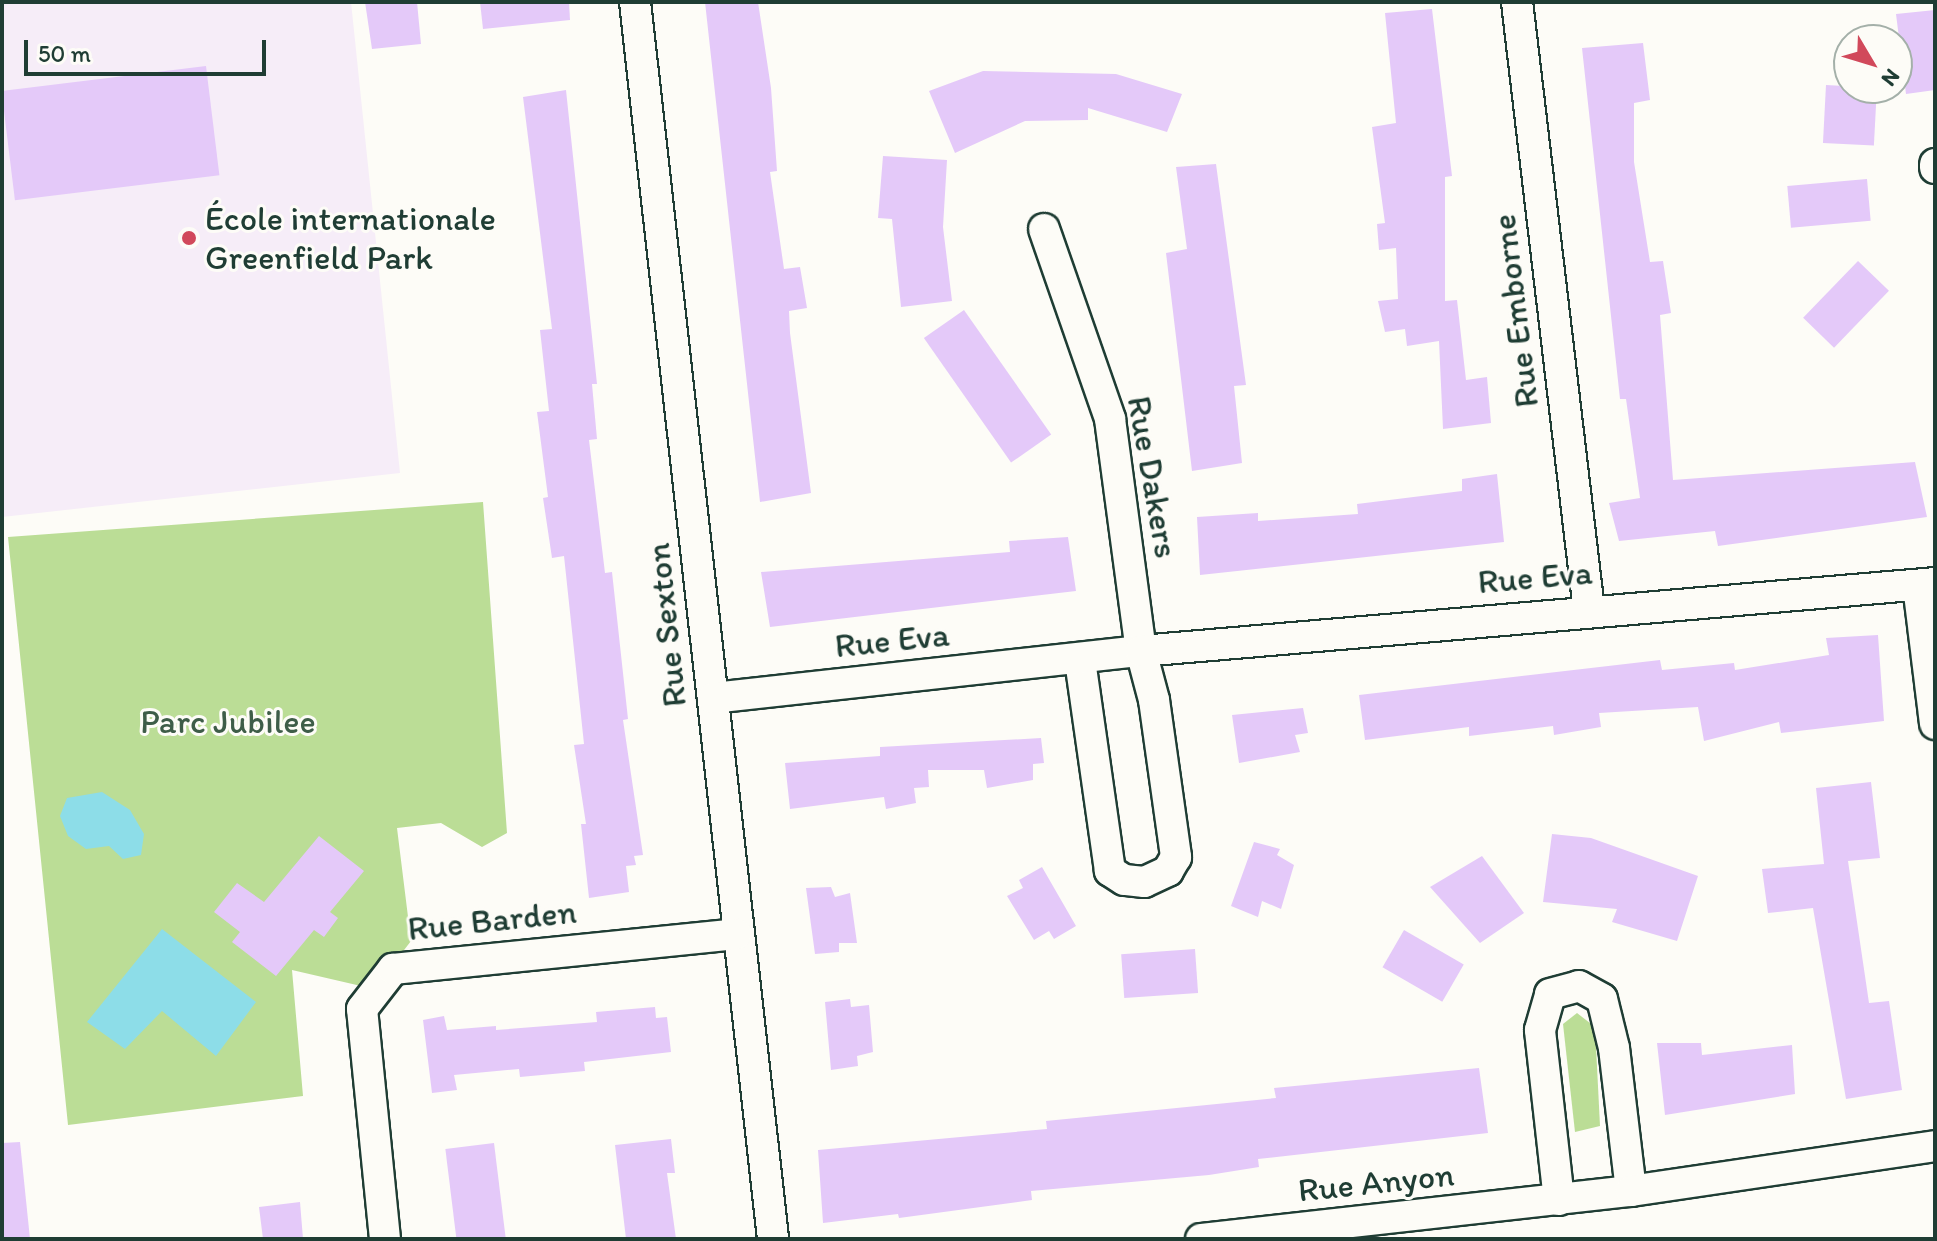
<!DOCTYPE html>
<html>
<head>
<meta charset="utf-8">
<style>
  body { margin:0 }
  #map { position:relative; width:1937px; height:1241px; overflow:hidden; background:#fdfcf7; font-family:Itim,sans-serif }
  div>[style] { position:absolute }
  .built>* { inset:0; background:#f6edf8 }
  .green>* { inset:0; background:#bbdd96 }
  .water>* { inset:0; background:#8ddde8 }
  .building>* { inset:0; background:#e4c9f9; transform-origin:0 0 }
  .roads { filter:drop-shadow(2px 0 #1f3d34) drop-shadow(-2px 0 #1f3d34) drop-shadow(0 2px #1f3d34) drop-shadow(0 -2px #1f3d34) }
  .minor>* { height:30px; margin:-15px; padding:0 15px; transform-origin:15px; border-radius:15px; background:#fdfcf7 }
  .dots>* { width:22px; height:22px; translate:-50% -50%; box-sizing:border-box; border:4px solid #fdfcf7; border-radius:50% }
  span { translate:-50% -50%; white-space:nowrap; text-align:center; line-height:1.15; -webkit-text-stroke:6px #fdfcf7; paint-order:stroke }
  .poi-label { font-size:34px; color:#1f3d34 }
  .left { translate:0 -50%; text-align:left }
  .street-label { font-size:34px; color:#1f3d34 }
  .park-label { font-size:34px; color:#3e5d48 }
  .frame { position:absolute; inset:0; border:4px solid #1f3d34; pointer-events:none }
  .north { position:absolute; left:1833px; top:24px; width:80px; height:80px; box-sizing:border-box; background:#fdfcf7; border:2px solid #a4b0a9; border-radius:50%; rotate:128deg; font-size:22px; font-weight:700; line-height:32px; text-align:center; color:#1f3d34 }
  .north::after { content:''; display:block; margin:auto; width:28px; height:36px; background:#d1495b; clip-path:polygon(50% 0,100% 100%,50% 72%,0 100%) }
  .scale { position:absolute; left:24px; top:40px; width:242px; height:36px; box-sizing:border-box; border:4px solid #1f3d34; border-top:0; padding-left:10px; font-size:24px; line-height:28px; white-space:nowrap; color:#1f3d34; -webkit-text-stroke:6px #fdfcf7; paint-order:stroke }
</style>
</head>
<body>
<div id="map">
  <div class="built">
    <div style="clip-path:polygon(2px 2px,351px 2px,400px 473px,2px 517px)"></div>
  </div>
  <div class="green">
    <div style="clip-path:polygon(483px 502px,507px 833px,482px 847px,441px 823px,397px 828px,411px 941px,374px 989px,292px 970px,303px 1096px,68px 1125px,8px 537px)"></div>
    <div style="clip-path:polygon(1577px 1013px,1595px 1027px,1600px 1126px,1575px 1132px,1563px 1024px)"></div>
  </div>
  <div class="water">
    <div style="clip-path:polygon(102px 792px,130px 810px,144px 834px,141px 855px,123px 859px,109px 846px,86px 849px,68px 836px,60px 816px,67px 798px)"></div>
    <div style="clip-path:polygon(162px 929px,256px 1002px,216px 1056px,162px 1011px,125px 1049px,87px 1022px)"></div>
  </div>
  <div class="building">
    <div style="clip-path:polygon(365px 2px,417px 2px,421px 44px,372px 49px)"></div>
    <div style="clip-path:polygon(480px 2px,569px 2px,570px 20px,483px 29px)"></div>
    <div style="clip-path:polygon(705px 2px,758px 2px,771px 88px,777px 171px,770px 172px,784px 269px,800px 267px,807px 308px,789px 311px,790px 333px,811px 493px,760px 502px)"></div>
    <div style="clip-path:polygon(1432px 9px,1452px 176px,1445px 177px,1445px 301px,1457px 300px,1466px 380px,1487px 377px,1491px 423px,1443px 429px,1439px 341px,1407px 346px,1405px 329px,1385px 332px,1378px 301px,1398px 299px,1396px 248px,1379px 250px,1377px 224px,1385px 223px,1372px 127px,1396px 123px,1385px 13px)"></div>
    <div style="clip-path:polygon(1935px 10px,1935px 90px,1906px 94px,1896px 14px)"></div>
    <div style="clip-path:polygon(1643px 43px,1650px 100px,1634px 103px,1634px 162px,1650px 262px,1663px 261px,1671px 313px,1660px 315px,1673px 480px,1915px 462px,1927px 517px,1718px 546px,1715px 531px,1619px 541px,1609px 503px,1640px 498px,1626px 399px,1620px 399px,1582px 48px)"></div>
    <div style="left:206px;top:66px;width:110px;height:206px;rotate:83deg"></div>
    <div style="clip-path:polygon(983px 71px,1116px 74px,1182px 94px,1167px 132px,1088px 108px,1088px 120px,1025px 121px,955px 153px,929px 91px)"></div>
    <div style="left:1826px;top:85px;width:51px;height:58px;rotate:3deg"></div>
    <div style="clip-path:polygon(566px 90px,597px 384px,592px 384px,597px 439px,589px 440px,605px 573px,612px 572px,628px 719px,623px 720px,643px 855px,634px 856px,636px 865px,626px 866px,629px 892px,589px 898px,581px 824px,586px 824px,574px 745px,584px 744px,564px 556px,552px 558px,543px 498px,548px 497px,537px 412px,549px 411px,540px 330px,552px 329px,523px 97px)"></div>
    <div style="clip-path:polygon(883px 156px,947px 160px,943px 227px,952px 301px,901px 307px,892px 219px,878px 218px)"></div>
    <div style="clip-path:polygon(1216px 164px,1246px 385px,1234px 386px,1242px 463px,1192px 471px,1166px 253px,1187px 249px,1176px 167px)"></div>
    <div style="left:1867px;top:179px;width:42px;height:80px;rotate:85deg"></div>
    <div style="left:1858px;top:261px;width:43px;height:79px;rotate:44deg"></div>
    <div style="left:964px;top:310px;width:152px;height:49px;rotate:55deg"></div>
    <div style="clip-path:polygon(1497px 474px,1504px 542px,1200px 575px,1197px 517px,1258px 513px,1258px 521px,1358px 514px,1357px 504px,1462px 491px,1462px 479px)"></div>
    <div style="clip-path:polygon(1068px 537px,1076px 591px,770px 627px,761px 572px,1010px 552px,1009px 541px)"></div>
    <div style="clip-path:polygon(1878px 635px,1884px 721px,1781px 733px,1779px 722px,1704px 741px,1698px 707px,1599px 713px,1601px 727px,1554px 735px,1553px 726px,1469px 736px,1469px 727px,1365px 740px,1359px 695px,1660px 660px,1662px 670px,1734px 663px,1735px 670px,1829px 655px,1826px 638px)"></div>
    <div style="clip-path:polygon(1303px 708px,1308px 733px,1295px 735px,1300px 752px,1239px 763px,1232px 715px)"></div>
    <div style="clip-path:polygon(1041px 738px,1044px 763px,1033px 764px,1033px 780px,987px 788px,984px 770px,928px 770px,929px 787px,914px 788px,916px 803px,886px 809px,884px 797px,790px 809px,785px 763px,880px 756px,880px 747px)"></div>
    <div style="clip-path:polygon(1871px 782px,1880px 858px,1848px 861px,1869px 1003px,1889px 1001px,1902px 1090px,1846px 1099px,1813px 908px,1768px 913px,1762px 869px,1824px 864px,1816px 788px)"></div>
    <div style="clip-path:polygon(1552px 834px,1591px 838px,1698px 876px,1677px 941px,1612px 922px,1617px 909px,1543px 902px)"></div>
    <div style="clip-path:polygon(319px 836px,364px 871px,330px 912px,338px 918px,324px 937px,314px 930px,276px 976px,232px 942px,240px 932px,214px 912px,237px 883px,264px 902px)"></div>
    <div style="clip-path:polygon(1254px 842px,1280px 849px,1277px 855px,1294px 865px,1281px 909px,1262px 901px,1258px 917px,1231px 906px)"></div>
    <div style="clip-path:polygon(1482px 856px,1524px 913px,1480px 943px,1430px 887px)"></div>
    <div style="clip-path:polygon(1042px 867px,1076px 926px,1054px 939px,1049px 931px,1034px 940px,1007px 896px,1023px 888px,1019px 880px)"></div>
    <div style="clip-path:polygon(831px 887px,835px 897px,850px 893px,857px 943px,839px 943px,839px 952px,815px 954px,806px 888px)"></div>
    <div style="left:1404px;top:930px;width:69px;height:43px;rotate:30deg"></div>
    <div style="left:1195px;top:949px;width:44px;height:74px;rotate:86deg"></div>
    <div style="clip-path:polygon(850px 999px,851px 1007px,869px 1005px,873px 1052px,857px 1056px,858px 1066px,831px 1070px,825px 1002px)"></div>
    <div style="clip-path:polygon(655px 1007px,656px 1018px,667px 1017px,671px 1052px,584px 1062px,585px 1071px,520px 1077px,519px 1069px,454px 1075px,457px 1090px,432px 1093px,423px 1020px,444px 1016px,447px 1030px,496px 1026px,496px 1030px,597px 1022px,596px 1012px)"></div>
    <div style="clip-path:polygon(1657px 1043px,1701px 1043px,1702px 1055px,1792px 1045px,1795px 1094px,1665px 1115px)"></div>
    <div style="clip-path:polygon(1479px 1068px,1488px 1133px,1258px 1159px,1259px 1167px,1209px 1175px,1031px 1191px,1032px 1200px,899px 1218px,898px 1214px,823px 1223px,818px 1150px,1047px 1129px,1046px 1121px,1276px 1098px,1274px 1088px)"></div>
    <div style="clip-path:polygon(671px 1139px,675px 1173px,667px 1173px,676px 1239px,626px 1239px,615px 1145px)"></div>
    <div style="clip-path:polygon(20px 1142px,30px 1239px,2px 1239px,2px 1143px)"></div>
    <div style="left:494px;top:1143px;width:97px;height:49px;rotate:83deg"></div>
    <div style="clip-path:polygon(300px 1202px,303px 1239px,263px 1239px,259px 1207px)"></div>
  </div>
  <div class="roads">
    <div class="minor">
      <div style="left:635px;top:2px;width:1245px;rotate:83.63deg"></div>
      <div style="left:1517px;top:2px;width:612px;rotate:83.25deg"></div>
      <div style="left:1935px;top:164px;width:4px;rotate:90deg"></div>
      <div style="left:1044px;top:229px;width:201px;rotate:70.8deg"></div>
      <div style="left:1110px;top:419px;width:234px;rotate:82.4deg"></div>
      <div style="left:1141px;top:651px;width:51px;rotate:75.1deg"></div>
      <div style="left:1154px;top:700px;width:159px;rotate:82deg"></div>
      <div style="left:1176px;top:857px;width:16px;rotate:120deg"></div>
      <div style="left:1168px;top:871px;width:26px;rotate:155deg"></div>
      <div style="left:1144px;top:882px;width:20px;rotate:-174deg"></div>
      <div style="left:1124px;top:880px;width:17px;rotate:-147deg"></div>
      <div style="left:1110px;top:871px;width:214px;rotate:-98.1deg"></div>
      <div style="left:1918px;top:585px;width:140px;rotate:83deg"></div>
      <div style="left:713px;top:698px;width:431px;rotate:-6.3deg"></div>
      <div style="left:1141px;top:651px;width:797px;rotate:-4.89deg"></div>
      <div style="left:1559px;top:1200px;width:171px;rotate:-96.4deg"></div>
      <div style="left:1540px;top:1030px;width:37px;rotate:-74deg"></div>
      <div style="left:1550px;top:994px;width:30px;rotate:-15deg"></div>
      <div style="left:1579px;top:986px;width:26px;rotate:29deg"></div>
      <div style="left:1602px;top:999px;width:50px;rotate:76.2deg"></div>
      <div style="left:1614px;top:1048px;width:144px;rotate:83.2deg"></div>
      <div style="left:385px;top:1239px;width:231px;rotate:-95.7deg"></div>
      <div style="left:362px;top:1009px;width:51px;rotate:-52.2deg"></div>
      <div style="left:393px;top:969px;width:345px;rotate:-5.8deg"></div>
      <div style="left:1201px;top:1239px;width:433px;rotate:-6.4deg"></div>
      <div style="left:1631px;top:1191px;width:307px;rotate:-8.4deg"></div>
    </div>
  </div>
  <div class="dots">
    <div style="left:189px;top:238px;background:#d1495b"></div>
  </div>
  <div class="poi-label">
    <span class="left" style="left:205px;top:238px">École internationale<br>Greenfield Park</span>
  </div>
  <div class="street-label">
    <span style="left:1515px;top:311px;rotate:-97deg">Rue Emborne</span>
    <span style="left:1153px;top:477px;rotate:80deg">Rue Dakers</span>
    <span style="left:1535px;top:577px;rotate:-5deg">Rue Eva</span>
    <span style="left:666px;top:625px;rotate:-96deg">Rue Sexton</span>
    <span style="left:892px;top:640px;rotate:-6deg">Rue Eva</span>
    <span style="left:492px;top:920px;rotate:-6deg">Rue Barden</span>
    <span style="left:1376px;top:1182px;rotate:-6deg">Rue Anyon</span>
  </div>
  <div class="park-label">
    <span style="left:228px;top:722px">Parc Jubilee</span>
  </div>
  <div class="frame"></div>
  <div class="north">N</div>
  <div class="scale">50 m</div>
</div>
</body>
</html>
